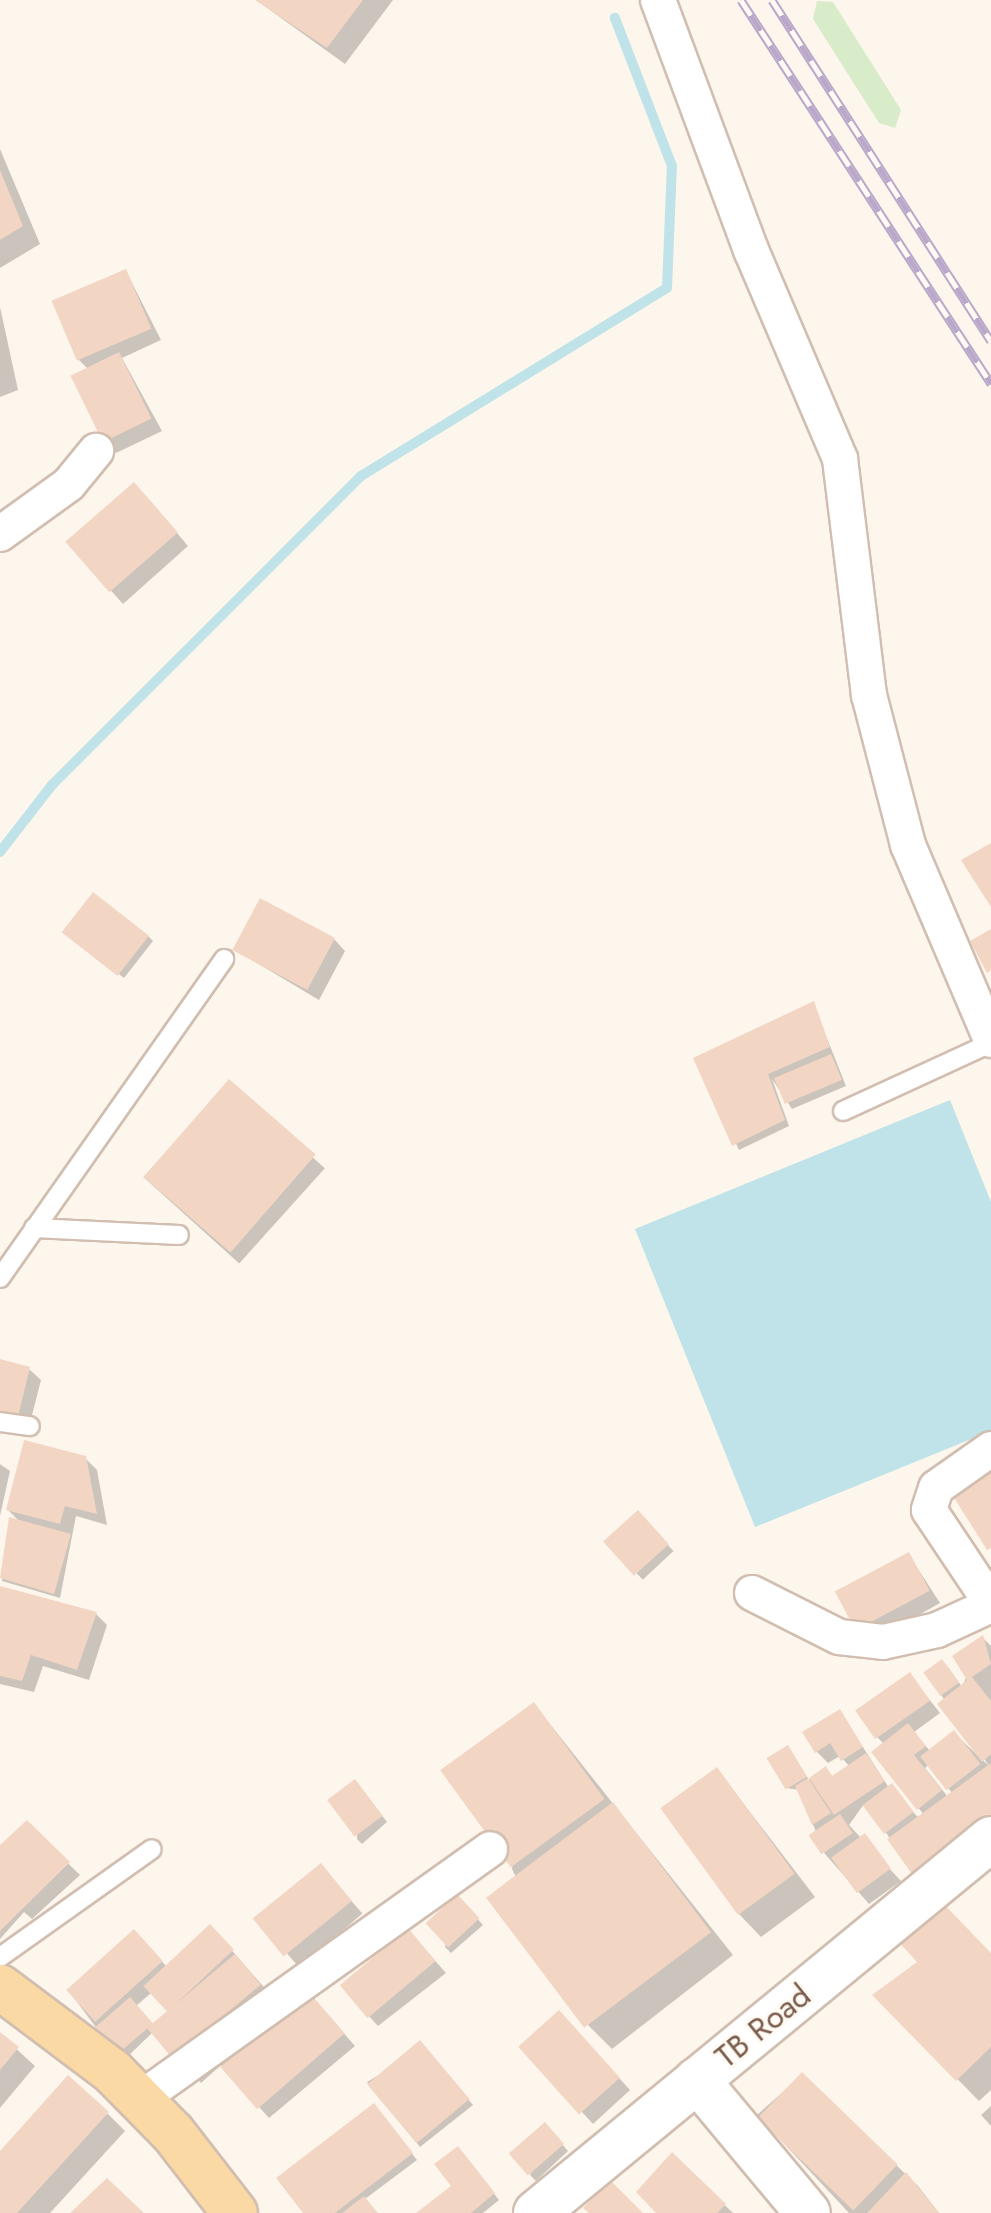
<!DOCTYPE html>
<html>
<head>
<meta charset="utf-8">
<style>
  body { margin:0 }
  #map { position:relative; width:991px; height:2213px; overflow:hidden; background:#fdf6ec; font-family:Jost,sans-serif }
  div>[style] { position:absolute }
  .green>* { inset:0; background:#d8ecc9 }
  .water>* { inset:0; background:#bfe3e8 }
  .shadow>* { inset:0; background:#0003; transform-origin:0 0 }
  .stream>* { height:10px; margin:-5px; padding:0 5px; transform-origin:5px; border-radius:5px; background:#bfe3e8 }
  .building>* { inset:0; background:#f3d5c3; transform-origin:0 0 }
  .roads { filter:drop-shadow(2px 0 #d1beb0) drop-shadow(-2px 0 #d1beb0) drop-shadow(0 2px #d1beb0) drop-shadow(0 -2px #d1beb0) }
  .lane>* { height:18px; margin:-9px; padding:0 9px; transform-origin:9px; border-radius:9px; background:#fff }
  .street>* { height:34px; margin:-17px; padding:0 17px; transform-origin:17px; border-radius:17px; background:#fff }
  .secondary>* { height:44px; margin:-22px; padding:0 22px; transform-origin:22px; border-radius:22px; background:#fff }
  .primary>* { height:44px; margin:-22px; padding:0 22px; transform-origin:22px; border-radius:22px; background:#fbd9a5 }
  .rail>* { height:9px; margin-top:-4.5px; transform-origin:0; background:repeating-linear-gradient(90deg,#fffaf3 0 18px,#b9a8c9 0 36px); box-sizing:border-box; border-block:2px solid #b9a8c9 }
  span { translate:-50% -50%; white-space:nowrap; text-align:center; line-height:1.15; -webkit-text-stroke:6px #fffaf3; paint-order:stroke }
  .street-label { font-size:32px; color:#7a5c4d }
</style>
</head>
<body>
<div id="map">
  <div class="green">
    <div style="clip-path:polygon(817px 1px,833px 2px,901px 110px,895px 128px,879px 123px,813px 19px)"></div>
  </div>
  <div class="water">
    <div style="clip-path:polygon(950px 1100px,991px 1202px,991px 1431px,755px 1527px,635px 1229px)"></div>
  </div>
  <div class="shadow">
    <div style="clip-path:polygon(256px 0,393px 0,345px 64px)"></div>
    <div style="clip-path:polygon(0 149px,40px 244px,0 268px)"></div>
    <div style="clip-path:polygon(126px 271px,161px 340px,122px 358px,162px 431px,116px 453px,105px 441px,88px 369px,78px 359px)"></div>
    <div style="clip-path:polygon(0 307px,18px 390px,0 397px)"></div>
    <div style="clip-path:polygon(146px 496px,188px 546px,123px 604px,70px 545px)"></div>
    <div style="clip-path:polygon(148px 936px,153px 941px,124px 978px,70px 937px)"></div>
    <div style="clip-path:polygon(334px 939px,345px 951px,319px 1000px,235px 950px)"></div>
    <div style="clip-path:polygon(813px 1003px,846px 1086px,792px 1109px,772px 1079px,789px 1126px,739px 1150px,696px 1059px)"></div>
    <div style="left:229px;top:1082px;width:129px;height:128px;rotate:42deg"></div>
    <div style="clip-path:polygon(0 1362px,29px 1369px,41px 1380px,29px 1427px,0 1419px)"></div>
    <div style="clip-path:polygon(85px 1458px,97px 1470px,107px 1525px,76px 1516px,60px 1598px,2px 1581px,11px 1519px,20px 1522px,8px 1510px)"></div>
    <div style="clip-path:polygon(0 1464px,10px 1471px,0 1516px)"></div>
    <div style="left:638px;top:1513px;width:52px;height:42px;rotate:47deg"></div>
    <div style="clip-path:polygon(909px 1555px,940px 1603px,871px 1642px,859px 1630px)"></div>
    <div style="clip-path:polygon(0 1589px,96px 1614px,107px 1625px,89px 1680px,43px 1666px,34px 1692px,0 1684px)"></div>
    <div style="clip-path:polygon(evenodd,983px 1638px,991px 1646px,991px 1835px,925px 1884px,864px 1804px,849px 1825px,901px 1881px,869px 1904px,825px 1854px,799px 1790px,787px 1788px,788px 1747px,809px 1780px,826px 1769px,834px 1778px,850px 1767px,840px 1756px,828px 1763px,816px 1751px,840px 1711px,889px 1788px,919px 1818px,924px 1815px,874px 1752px,884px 1744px,877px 1737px,910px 1675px,940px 1713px,914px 1732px,930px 1751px,954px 1733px,989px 1766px,927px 1674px,948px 1667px,962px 1687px,983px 1638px,929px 1764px,953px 1794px,948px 1797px,925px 1768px,929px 1764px)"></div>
    <div style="clip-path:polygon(534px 1704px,733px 1955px,612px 2049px,589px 2026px,512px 1869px)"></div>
    <div style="clip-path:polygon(717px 1769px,815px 1897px,761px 1937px,739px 1914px)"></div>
    <div style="clip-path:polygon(360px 1787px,387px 1822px,362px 1844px,357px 1839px)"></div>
    <div style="clip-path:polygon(27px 1823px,80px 1875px,32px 1919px,24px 1912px,0 1939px,0 1848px)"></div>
    <div style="left:321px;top:1866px;width:63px;height:83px;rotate:49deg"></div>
    <div style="clip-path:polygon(457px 1896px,483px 1925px,451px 1953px,445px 1947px)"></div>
    <div style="clip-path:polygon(408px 1930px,446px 1973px,378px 2026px,367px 2014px)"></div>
    <div style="clip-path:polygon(evenodd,221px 1938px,282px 2008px,320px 2006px,355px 2046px,269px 2118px,221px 2065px,201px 2083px,153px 2032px,122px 2062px,68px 1990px,146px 1944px,167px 1967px,221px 1938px,151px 1993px,171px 2014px,156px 2028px,136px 2006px,151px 1993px)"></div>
    <div style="clip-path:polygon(875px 1995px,991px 2042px,991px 2090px,979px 2101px)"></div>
    <div style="clip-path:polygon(570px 2024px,630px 2090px,593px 2124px,520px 2045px)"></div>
    <div style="clip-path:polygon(0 2034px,35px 2066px,0 2108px)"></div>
    <div style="clip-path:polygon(425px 2048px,473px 2105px,420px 2147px,367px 2082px)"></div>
    <div style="clip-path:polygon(802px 2075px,918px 2186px,939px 2213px,849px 2213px,757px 2115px)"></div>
    <div style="clip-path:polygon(991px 2106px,991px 2126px,981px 2115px)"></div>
    <div style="clip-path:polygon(379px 2111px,417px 2160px,365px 2199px,377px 2213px,306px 2213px)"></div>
    <div style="clip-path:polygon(108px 2114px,125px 2131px,50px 2213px,0 2213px,0 2154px)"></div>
    <div style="clip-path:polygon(550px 2130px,568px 2151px,536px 2181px,530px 2175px)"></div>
    <div style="clip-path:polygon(463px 2154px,499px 2200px,483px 2213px,419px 2213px,454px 2186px)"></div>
    <div style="clip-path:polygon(672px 2155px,733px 2213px,659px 2213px)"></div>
  </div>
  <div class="stream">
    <div style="left:0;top:852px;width:85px;rotate:-52.2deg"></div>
    <div style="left:52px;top:785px;width:437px;rotate:-45deg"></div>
    <div style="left:361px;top:476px;width:359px;rotate:-31.6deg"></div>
    <div style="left:667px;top:288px;width:122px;rotate:-87.7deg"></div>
    <div style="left:672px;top:166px;width:159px;rotate:-111.1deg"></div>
  </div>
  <div class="building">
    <div style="clip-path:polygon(255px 0,363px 0,327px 48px)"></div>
    <div style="clip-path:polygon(0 170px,23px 226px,0 240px)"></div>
    <div style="left:126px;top:269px;width:65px;height:81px;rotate:67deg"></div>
    <div style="left:119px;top:352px;width:74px;height:54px;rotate:64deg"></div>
    <div style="left:134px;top:482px;width:67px;height:91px;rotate:49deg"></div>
    <div style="clip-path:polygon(991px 843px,991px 907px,961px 860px)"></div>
    <div style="left:93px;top:892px;width:71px;height:51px;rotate:38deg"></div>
    <div style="left:260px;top:898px;width:85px;height:59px;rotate:28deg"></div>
    <div style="clip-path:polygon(991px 929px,991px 970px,987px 973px,970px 941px)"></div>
    <div style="clip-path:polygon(814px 1001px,830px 1047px,768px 1074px,785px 1120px,732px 1146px,693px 1058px)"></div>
    <div style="left:831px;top:1054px;width:28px;height:62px;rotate:67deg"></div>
    <div style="left:229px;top:1079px;width:115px;height:130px;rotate:41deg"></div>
    <div style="clip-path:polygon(0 1359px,30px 1367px,18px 1417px,0 1412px)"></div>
    <div style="clip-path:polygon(24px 1440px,86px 1456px,97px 1514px,65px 1506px,60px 1524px,6px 1510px)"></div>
    <div style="clip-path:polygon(991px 1468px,991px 1548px,987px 1550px,951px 1493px)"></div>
    <div style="left:638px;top:1510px;width:46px;height:47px;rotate:48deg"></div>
    <div style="clip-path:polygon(9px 1517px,71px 1534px,54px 1594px,0 1578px)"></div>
    <div style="left:909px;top:1552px;width:44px;height:84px;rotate:62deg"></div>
    <div style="clip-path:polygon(0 1586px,97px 1612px,77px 1670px,31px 1655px,22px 1681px,0 1676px)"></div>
    <div style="clip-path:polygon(983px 1635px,991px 1664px,972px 1677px,991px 1701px,991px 1754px,982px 1762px,937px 1704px,967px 1680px,952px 1656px)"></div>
    <div style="left:942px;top:1659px;width:29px;height:23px;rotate:54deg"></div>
    <div style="left:910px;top:1672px;width:35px;height:67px;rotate:55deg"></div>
    <div style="left:534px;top:1702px;width:120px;height:116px;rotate:54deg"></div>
    <div style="clip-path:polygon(840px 1709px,863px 1747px,841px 1761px,830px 1743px,815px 1753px,802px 1732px)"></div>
    <div style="clip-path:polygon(908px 1723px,926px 1746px,914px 1755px,942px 1790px,917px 1810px,871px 1752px)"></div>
    <div style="left:954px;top:1730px;width:43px;height:43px;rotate:52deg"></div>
    <div style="left:788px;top:1745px;width:37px;height:25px;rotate:59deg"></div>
    <div style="clip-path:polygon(866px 1753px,885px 1781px,834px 1815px,809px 1778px,826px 1766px,832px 1776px)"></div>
    <div style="clip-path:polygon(991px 1763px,991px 1816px,912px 1874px,887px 1839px)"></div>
    <div style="left:717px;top:1767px;width:132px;height:70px;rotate:54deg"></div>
    <div style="clip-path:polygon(808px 1778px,831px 1813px,812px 1825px,795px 1786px)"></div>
    <div style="left:355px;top:1779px;width:46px;height:35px;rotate:53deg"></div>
    <div style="left:892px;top:1783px;width:36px;height:37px;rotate:53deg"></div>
    <div style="left:613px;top:1802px;width:163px;height:159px;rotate:53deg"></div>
    <div style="left:840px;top:1814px;width:23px;height:38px;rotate:56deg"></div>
    <div style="clip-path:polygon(27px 1820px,70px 1862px,0 1931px,0 1845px)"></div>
    <div style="left:865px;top:1833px;width:44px;height:42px;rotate:54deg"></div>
    <div style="left:321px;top:1863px;width:49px;height:88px;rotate:51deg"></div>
    <div style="left:457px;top:1894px;width:33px;height:43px;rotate:47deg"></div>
    <div style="clip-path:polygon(939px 1899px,991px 1953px,991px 2047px,956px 2081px,872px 1995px,917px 1962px,897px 1940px)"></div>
    <div style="left:210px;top:1924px;width:35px;height:91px;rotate:47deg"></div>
    <div style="left:408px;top:1928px;width:43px;height:89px;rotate:50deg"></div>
    <div style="left:134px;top:1929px;width:43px;height:91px;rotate:48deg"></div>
    <div style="left:235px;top:1954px;width:40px;height:115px;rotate:50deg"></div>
    <div style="left:308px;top:1991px;width:56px;height:116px;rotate:49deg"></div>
    <div style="left:130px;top:1997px;width:35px;height:52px;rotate:49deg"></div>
    <div style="left:559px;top:2010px;width:91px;height:55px;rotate:48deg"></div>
    <div style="clip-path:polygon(0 2032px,19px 2047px,0 2070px)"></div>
    <div style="left:420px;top:2040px;width:77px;height:69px;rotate:50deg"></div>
    <div style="left:802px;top:2072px;width:133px;height:64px;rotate:44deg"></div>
    <div style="clip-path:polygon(68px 2075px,109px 2112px,17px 2213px,0 2213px,0 2151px)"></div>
    <div style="clip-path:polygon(374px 2103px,413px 2153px,335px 2213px,303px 2213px,276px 2178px)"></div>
    <div style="left:545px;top:2122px;width:29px;height:48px;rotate:49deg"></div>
    <div style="clip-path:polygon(458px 2146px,495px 2193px,471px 2213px,416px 2213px,451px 2186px,434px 2164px)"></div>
    <div style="clip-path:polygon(672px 2152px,726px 2204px,717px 2213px,656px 2213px,636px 2192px)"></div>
    <div style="clip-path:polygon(906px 2172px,939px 2213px,867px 2213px)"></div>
    <div style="clip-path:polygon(107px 2178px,144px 2213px,70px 2213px)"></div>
    <div style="clip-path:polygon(610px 2180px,643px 2213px,589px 2213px,583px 2208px)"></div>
    <div style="clip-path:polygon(364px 2196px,378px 2213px,342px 2213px)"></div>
  </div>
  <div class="roads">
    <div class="lane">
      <div style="left:843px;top:1111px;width:163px;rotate:-24.7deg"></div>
      <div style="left:34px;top:1228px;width:145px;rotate:2.8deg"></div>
      <div style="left:0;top:1278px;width:390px;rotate:-54.9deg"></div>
      <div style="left:0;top:1422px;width:30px;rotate:8deg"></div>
      <div style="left:0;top:1957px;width:186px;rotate:-35.4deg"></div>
    </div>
    <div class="street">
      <div style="left:658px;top:0;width:267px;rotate:69.6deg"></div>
      <div style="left:751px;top:250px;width:227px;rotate:66.9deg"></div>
      <div style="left:840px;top:459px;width:238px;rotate:83deg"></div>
      <div style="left:869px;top:695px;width:155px;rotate:75.4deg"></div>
      <div style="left:908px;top:845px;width:212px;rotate:66.9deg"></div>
      <div style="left:0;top:534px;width:85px;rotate:-35.9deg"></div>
      <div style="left:69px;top:484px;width:43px;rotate:-50.7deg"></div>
      <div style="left:991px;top:1449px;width:67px;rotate:144.7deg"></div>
      <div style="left:936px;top:1488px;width:23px;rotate:108deg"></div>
      <div style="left:929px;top:1510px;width:112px;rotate:56.3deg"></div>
      <div style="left:752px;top:1593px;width:97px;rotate:26.8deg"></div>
      <div style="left:839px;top:1637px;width:44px;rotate:6.5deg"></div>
      <div style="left:883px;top:1642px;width:55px;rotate:-12.5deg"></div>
      <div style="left:937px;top:1630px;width:60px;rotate:-24.8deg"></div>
      <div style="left:140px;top:2099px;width:430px;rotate:-35.5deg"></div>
    </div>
    <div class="secondary">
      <div style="left:697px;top:2080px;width:173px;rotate:50.2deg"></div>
      <div style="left:536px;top:2213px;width:589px;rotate:-39.42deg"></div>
    </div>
    <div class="primary">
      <div style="left:0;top:1987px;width:140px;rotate:36.9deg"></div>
      <div style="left:112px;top:2071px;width:87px;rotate:45.5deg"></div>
      <div style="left:173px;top:2133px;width:101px;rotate:52.2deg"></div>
    </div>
  </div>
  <div class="rail">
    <div style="left:741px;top:0;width:458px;rotate:56.9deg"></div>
    <div style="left:772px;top:0;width:405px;rotate:57.3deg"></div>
  </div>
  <div class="street-label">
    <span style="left:763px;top:2026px;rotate:-39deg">TB Road</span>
  </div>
</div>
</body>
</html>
